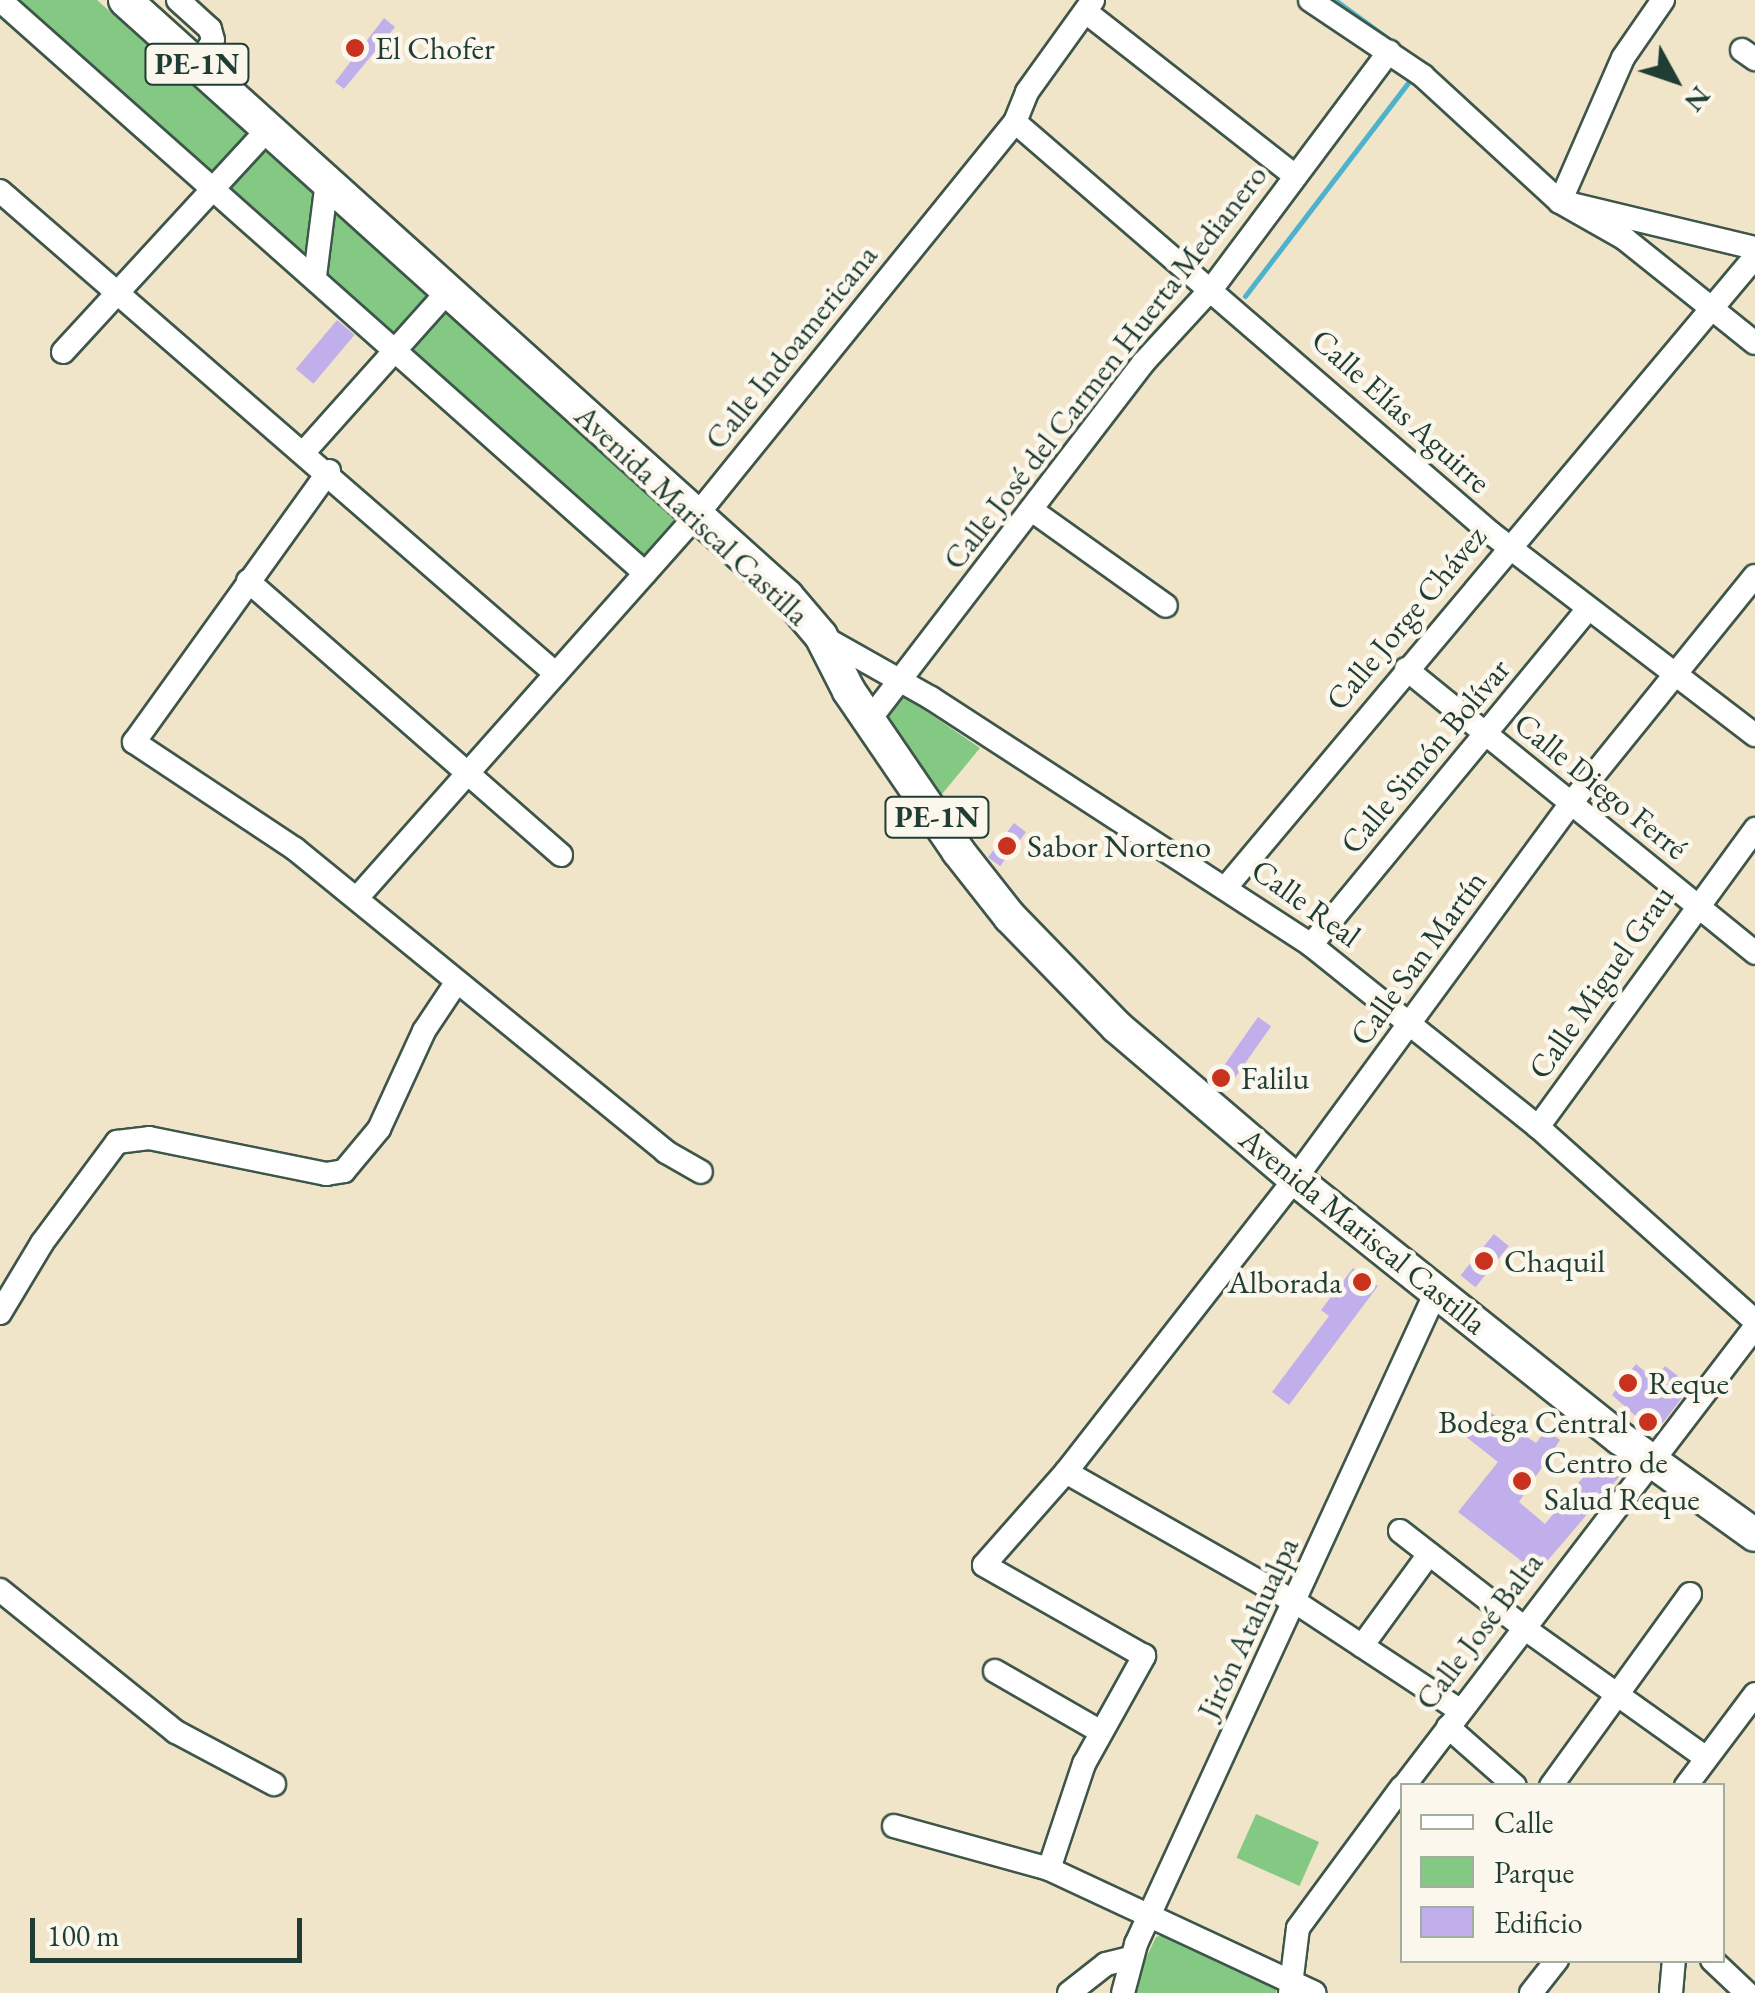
<!DOCTYPE html>
<html>
<head>
<meta charset="utf-8">
<style>
  body { margin:0 }
  #map { position:relative; width:1755px; height:1993px; overflow:hidden; background:#f1e5c9; font-family:"EB Garamond",serif }
  div>[style] { position:absolute }
  .green>* { inset:0; background:#84c983; transform-origin:0 0 }
  .stream>* { height:5px; margin:-2.5px; padding:0 2.5px; transform-origin:2.5px; border-radius:2.5px; background:#4eb2cd }
  .building>* { inset:0; background:#c1afec; transform-origin:0 0 }
  .roads { filter:drop-shadow(2px 0 #3e564a) drop-shadow(-2px 0 #3e564a) drop-shadow(0 2px #3e564a) drop-shadow(0 -2px #3e564a) }
  .minor>* { height:22px; margin:-11px; padding:0 11px; transform-origin:11px; border-radius:11px; background:#fff }
  .highway>* { height:32px; margin:-16px; padding:0 16px; transform-origin:16px; border-radius:16px; background:#fff }
  .dots>* { width:28px; height:28px; translate:-50% -50%; box-sizing:border-box; border:5px solid #fbf7ec; border-radius:50% }
  span { translate:-50% -50%; white-space:nowrap; text-align:center; line-height:1.15; -webkit-text-stroke:9px #fbf7ec; paint-order:stroke }
  .shield-label span { padding:2px 8px; background:#fbf7ec; border:2px solid; border-radius:8px; -webkit-text-stroke-width:0 }
  .shield-label { font-size:30px; color:#1f3d34; font-weight:700 }
  .poi-label { font-size:32px; color:#1f3d34 }
  .left { translate:0 -50%; text-align:left }
  .right { translate:-100% -50%; text-align:right }
  .street-label { font-size:32px; color:#1f3d34 }
  .legend { position:absolute; left:1400px; top:1783px; width:325px; height:180px; box-sizing:border-box; background:#fbf7ec; border:2px solid #a3ada2; margin:0; padding:12px 18px; list-style:none; font-size:30px; color:#1f3d34 }
  .legend li { display:flex; align-items:center; gap:20px; height:50px }
  .legend b { width:50px; border:2px solid #a3ada2 }
  .north { position:absolute; left:1625px; top:30px; width:100px; height:100px; -webkit-text-stroke:8px #fbf7ec; paint-order:stroke; rotate:130deg; font-size:28px; font-weight:700; line-height:40px; text-align:center; color:#1f3d34 }
  .north::after { content:''; display:block; margin:auto; width:35px; height:45px; background:#1f3d34; clip-path:polygon(50% 0,100% 100%,50% 72%,0 100%) }
  .scale { position:absolute; left:30px; top:1918px; width:272px; height:45px; box-sizing:border-box; border:5px solid #1f3d34; border-top:0; padding-left:12px; font-size:30px; line-height:35px; white-space:nowrap; color:#1f3d34; -webkit-text-stroke:8px #fbf7ec; paint-order:stroke }
</style>
</head>
<body>
<div id="map">
  <div class="green">
    <div style="clip-path:polygon(15px 0,97px 0,676px 519px,643px 556px)"></div>
    <div style="clip-path:polygon(901px 694px,980px 748px,938px 799px,882px 712px)"></div>
    <div style="left:1256px;top:1814px;width:69px;height:48px;rotate:24deg"></div>
    <div style="clip-path:polygon(1168px 1933px,1278px 1984px,1276px 1993px,1136px 1993px,1133px 1985px,1156px 1937px)"></div>
  </div>
  <div class="stream">
    <div style="left:1335px;top:0;width:95px;rotate:36deg"></div>
    <div style="left:1537px;top:165px;width:28px;rotate:52deg"></div>
    <div style="left:1245px;top:296px;width:273px;rotate:-52.6deg"></div>
  </div>
  <div class="building">
    <div style="clip-path:polygon(384px 18px,395px 27px,344px 89px,335px 82px)"></div>
    <div style="left:337px;top:320px;width:23px;height:64px;rotate:40deg"></div>
    <div style="left:1014px;top:823px;width:15px;height:43px;rotate:37deg"></div>
    <div style="left:1258px;top:1017px;width:16px;height:76px;rotate:35deg"></div>
    <div style="left:1494px;top:1234px;width:19px;height:53px;rotate:39deg"></div>
    <div style="clip-path:polygon(1353px 1268px,1378px 1286px,1289px 1405px,1272px 1392px,1329px 1316px,1321px 1310px)"></div>
    <div style="clip-path:polygon(1636px 1364px,1655px 1380px,1665px 1366px,1691px 1386px,1655px 1433px,1612px 1395px)"></div>
    <div style="clip-path:polygon(1487px 1410px,1536px 1443px,1546px 1430px,1560px 1440px,1519px 1502px,1545px 1524px,1598px 1459px,1619px 1477px,1537px 1573px,1458px 1512px,1498px 1462px,1465px 1436px)"></div>
  </div>
  <div class="roads">
    <div class="minor">
      <div style="left:0;top:0;width:863px;rotate:41.62deg"></div>
      <div style="left:178px;top:0;width:43px;rotate:42.2deg"></div>
      <div style="left:210px;top:29px;width:11px;rotate:75deg"></div>
      <div style="left:213px;top:40px;width:29px;rotate:119deg"></div>
      <div style="left:1310px;top:0;width:136px;rotate:33.9deg"></div>
      <div style="left:1423px;top:76px;width:185px;rotate:42.6deg"></div>
      <div style="left:1559px;top:201px;width:202px;rotate:13.5deg"></div>
      <div style="left:1663px;top:0;width:70px;rotate:124.6deg"></div>
      <div style="left:1623px;top:58px;width:157px;rotate:113.6deg"></div>
      <div style="left:1560px;top:202px;width:75px;rotate:29.6deg"></div>
      <div style="left:1625px;top:239px;width:166px;rotate:38.7deg"></div>
      <div style="left:1086px;top:12px;width:266px;rotate:38.1deg"></div>
      <div style="left:1742px;top:50px;width:16px;rotate:35deg"></div>
      <div style="left:1015px;top:122px;width:630px;rotate:40.82deg"></div>
      <div style="left:1492px;top:534px;width:331px;rotate:37.4deg"></div>
      <div style="left:0;top:191px;width:736px;rotate:40.98deg"></div>
      <div style="left:315px;top:276px;width:96px;rotate:-82.8deg"></div>
      <div style="left:63px;top:352px;width:304px;rotate:-47.4deg"></div>
      <div style="left:305px;top:451px;width:213px;rotate:-48.2deg"></div>
      <div style="left:329px;top:471px;width:334px;rotate:125.7deg"></div>
      <div style="left:134px;top:742px;width:193px;rotate:33.6deg"></div>
      <div style="left:295px;top:849px;width:479px;rotate:39.2deg"></div>
      <div style="left:666px;top:1152px;width:40px;rotate:29.7deg"></div>
      <div style="left:1033px;top:511px;width:163px;rotate:35.5deg"></div>
      <div style="left:248px;top:581px;width:416px;rotate:41.2deg"></div>
      <div style="left:821px;top:636px;width:126px;rotate:29.4deg"></div>
      <div style="left:931px;top:698px;width:453px;rotate:33deg"></div>
      <div style="left:1311px;top:945px;width:291px;rotate:38.7deg"></div>
      <div style="left:1538px;top:1127px;width:291px;rotate:41.8deg"></div>
      <div style="left:1406px;top:669px;width:450px;rotate:39.1deg"></div>
      <div style="left:870px;top:719px;width:449px;rotate:-52.5deg"></div>
      <div style="left:1143px;top:363px;width:103px;rotate:-47.4deg"></div>
      <div style="left:1213px;top:287px;width:294px;rotate:-53.2deg"></div>
      <div style="left:1227px;top:886px;width:821px;rotate:-49.99deg"></div>
      <div style="left:357px;top:898px;width:511px;rotate:-48.41deg"></div>
      <div style="left:696px;top:516px;width:507px;rotate:-51deg"></div>
      <div style="left:1015px;top:122px;width:32px;rotate:-68deg"></div>
      <div style="left:1027px;top:92px;width:113px;rotate:-54.3deg"></div>
      <div style="left:1311px;top:945px;width:435px;rotate:-50.5deg"></div>
      <div style="left:1538px;top:1127px;width:369px;rotate:-53.9deg"></div>
      <div style="left:0;top:1313px;width:82px;rotate:-59deg"></div>
      <div style="left:42px;top:1243px;width:126px;rotate:-53.4deg"></div>
      <div style="left:117px;top:1142px;width:32px;rotate:-7deg"></div>
      <div style="left:149px;top:1138px;width:181px;rotate:11.5deg"></div>
      <div style="left:326px;top:1174px;width:18px;rotate:-9deg"></div>
      <div style="left:344px;top:1171px;width:55px;rotate:-50.2deg"></div>
      <div style="left:379px;top:1129px;width:108px;rotate:-65.3deg"></div>
      <div style="left:424px;top:1031px;width:58px;rotate:-56.3deg"></div>
      <div style="left:1066px;top:1472px;width:266px;rotate:29.6deg"></div>
      <div style="left:1297px;top:1603px;width:193px;rotate:33.4deg"></div>
      <div style="left:1400px;top:1531px;width:155px;rotate:37.9deg"></div>
      <div style="left:0;top:1590px;width:226px;rotate:38.9deg"></div>
      <div style="left:176px;top:1732px;width:111px;rotate:28deg"></div>
      <div style="left:1531px;top:1633px;width:215px;rotate:35.5deg"></div>
      <div style="left:1362px;top:1646px;width:114px;rotate:-53.9deg"></div>
      <div style="left:995px;top:1671px;width:122px;rotate:29.9deg"></div>
      <div style="left:1448px;top:1727px;width:89px;rotate:41.4deg"></div>
      <div style="left:1404px;top:1786px;width:578px;rotate:-52.59deg"></div>
      <div style="left:1551px;top:1786px;width:237px;rotate:-54.1deg"></div>
      <div style="left:1686px;top:1786px;width:115px;rotate:-53.1deg"></div>
      <div style="left:894px;top:1826px;width:161px;rotate:15.5deg"></div>
      <div style="left:1049px;top:1869px;width:293px;rotate:25deg"></div>
      <div style="left:1049px;top:1869px;width:111px;rotate:-71.6deg"></div>
      <div style="left:1084px;top:1764px;width:124px;rotate:-60.9deg"></div>
      <div style="left:1144px;top:1656px;width:184px;rotate:-150.4deg"></div>
      <div style="left:984px;top:1565px;width:124px;rotate:-48.6deg"></div>
      <div style="left:1066px;top:1472px;width:372px;rotate:-52deg"></div>
      <div style="left:1295px;top:1179px;width:466px;rotate:-53.7deg"></div>
      <div style="left:1571px;top:803px;width:292px;rotate:-51deg"></div>
      <div style="left:1712px;top:1960px;width:48px;rotate:43.3deg"></div>
      <div style="left:1069px;top:1993px;width:47px;rotate:-38.1deg"></div>
      <div style="left:1106px;top:1964px;width:25px;rotate:-14deg"></div>
      <div style="left:1123px;top:1993px;width:51px;rotate:-75.1deg"></div>
      <div style="left:1136px;top:1944px;width:720px;rotate:-65.29deg"></div>
      <div style="left:1290px;top:1993px;width:65px;rotate:-83deg"></div>
      <div style="left:1298px;top:1928px;width:175px;rotate:-53.6deg"></div>
      <div style="left:1531px;top:1993px;width:42px;rotate:-51.8deg"></div>
      <div style="left:1671px;top:1993px;width:33px;rotate:-85deg"></div>
    </div>
    <div class="highway">
      <div style="left:125px;top:0;width:891px;rotate:42deg"></div>
      <div style="left:787px;top:596px;width:52px;rotate:49.6deg"></div>
      <div style="left:821px;top:636px;width:62px;rotate:63deg"></div>
      <div style="left:849px;top:691px;width:194px;rotate:55.7deg"></div>
      <div style="left:958px;top:851px;width:84px;rotate:51.8deg"></div>
      <div style="left:1010px;top:917px;width:153px;rotate:45.8deg"></div>
      <div style="left:1117px;top:1027px;width:234px;rotate:40.5deg"></div>
      <div style="left:1295px;top:1179px;width:416px;rotate:38.6deg"></div>
      <div style="left:1620px;top:1438px;width:166px;rotate:35.7deg"></div>
    </div>
  </div>
  <div class="dots">
    <div style="left:355px;top:48px;background:#c8321e"></div>
    <div style="left:1007px;top:846px;background:#c8321e"></div>
    <div style="left:1221px;top:1078px;background:#c8321e"></div>
    <div style="left:1484px;top:1261px;background:#c8321e"></div>
    <div style="left:1362px;top:1282px;background:#c8321e"></div>
    <div style="left:1628px;top:1383px;background:#c8321e"></div>
    <div style="left:1648px;top:1422px;background:#c8321e"></div>
    <div style="left:1522px;top:1481px;background:#c8321e"></div>
  </div>
  <div class="shield-label">
    <span style="left:197px;top:64px">PE-1N</span>
    <span style="left:937px;top:817px">PE-1N</span>
  </div>
  <div class="poi-label">
    <span class="left" style="left:375px;top:48px">El Chofer</span>
    <span class="left" style="left:1027px;top:846px">Sabor Norteno</span>
    <span class="left" style="left:1241px;top:1078px">Falilu</span>
    <span class="left" style="left:1504px;top:1261px">Chaquil</span>
    <span class="right" style="left:1342px;top:1282px">Alborada</span>
    <span class="left" style="left:1648px;top:1383px">Reque</span>
    <span class="right" style="left:1628px;top:1422px">Bodega Central</span>
    <span class="left" style="left:1544px;top:1481px">Centro de<br>Salud Reque</span>
  </div>
  <div class="street-label">
    <span style="left:791px;top:347px;rotate:-51deg">Calle Indoamericana</span>
    <span style="left:1105px;top:367px;rotate:-52deg">Calle José del Carmen Huerta Medianero</span>
    <span style="left:1401px;top:411px;rotate:42deg">Calle Elías Aguirre</span>
    <span style="left:692px;top:515px;rotate:43deg">Avenida Mariscal Castilla</span>
    <span style="left:1406px;top:618px;rotate:-50deg">Calle Jorge Chávez</span>
    <span style="left:1425px;top:756px;rotate:-50deg">Calle Simón Bolívar</span>
    <span style="left:1601px;top:786px;rotate:39deg">Calle Diego Ferré</span>
    <span style="left:1306px;top:903px;rotate:36deg">Calle Real</span>
    <span style="left:1418px;top:958px;rotate:-54deg">Calle San Martín</span>
    <span style="left:1601px;top:982px;rotate:-55deg">Calle Miguel Grau</span>
    <span style="left:1363px;top:1231px;rotate:39deg">Avenida Mariscal Castilla</span>
    <span style="left:1248px;top:1628px;rotate:-65deg">Jirón Atahualpa</span>
    <span style="left:1479px;top:1631px;rotate:-53deg">Calle José Balta</span>
  </div>
  <ul class="legend">
  <li><b style="height:12px;background:#fff"></b>Calle</li>
  <li><b style="height:28px;background:#84c983"></b>Parque</li>
  <li><b style="height:28px;background:#c1afec"></b>Edificio</li>
  </ul>
  <div class="north">N</div>
  <div class="scale">100 m</div>
</div>
</body>
</html>
